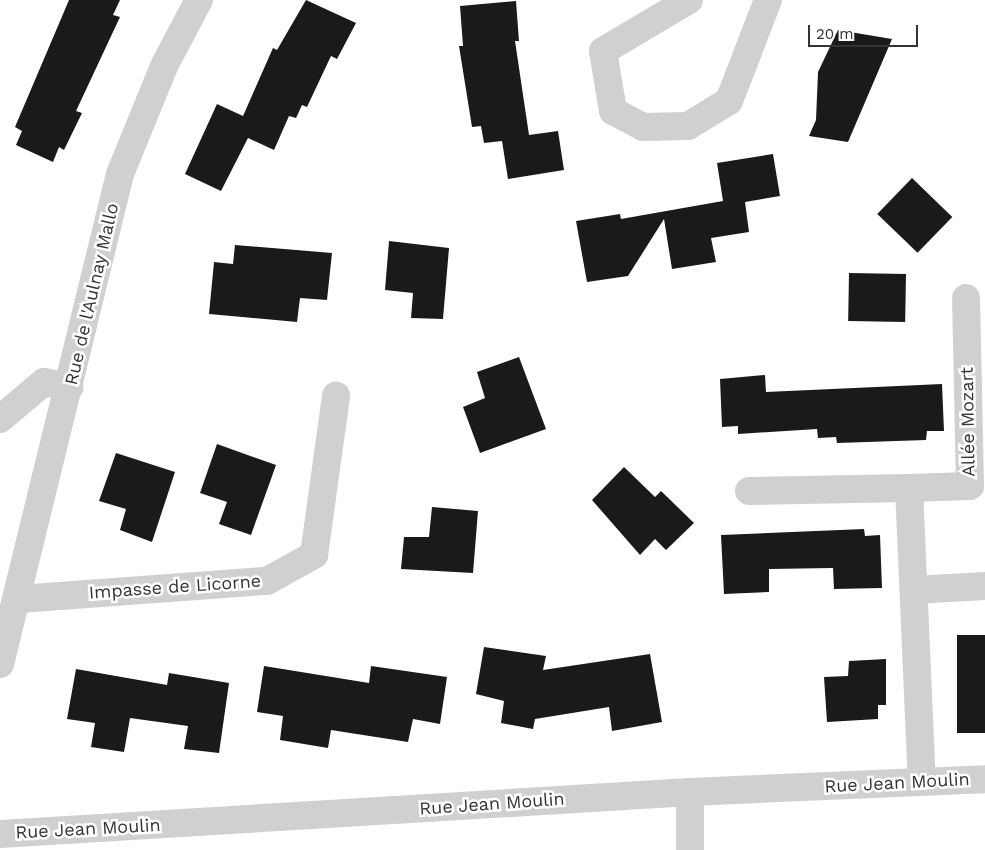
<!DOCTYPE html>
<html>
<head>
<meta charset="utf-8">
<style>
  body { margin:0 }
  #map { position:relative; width:985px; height:850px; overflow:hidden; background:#fff; font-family:"Work Sans",sans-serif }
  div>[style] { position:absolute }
  .building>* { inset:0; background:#1a1a1a; transform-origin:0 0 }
  .minor>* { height:28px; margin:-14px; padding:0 14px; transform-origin:14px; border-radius:14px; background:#d0d0d0 }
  span { translate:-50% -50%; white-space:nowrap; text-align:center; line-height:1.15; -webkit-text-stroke:5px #fff; paint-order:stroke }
  .street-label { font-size:18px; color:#333 }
  .scale { position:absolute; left:808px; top:25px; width:110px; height:22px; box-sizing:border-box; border:2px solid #333; border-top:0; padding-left:6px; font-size:15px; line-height:18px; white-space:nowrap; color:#333; -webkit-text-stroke:4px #fff; paint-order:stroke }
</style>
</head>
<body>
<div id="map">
  <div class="building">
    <div style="clip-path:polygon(69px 0,120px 0,113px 15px,120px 17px,76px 111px,82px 113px,64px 150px,59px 147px,53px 162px,16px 145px,22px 131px,15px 127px)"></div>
    <div style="clip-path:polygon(306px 0,356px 23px,337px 59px,331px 56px,307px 107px,302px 105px,296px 118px,289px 116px,274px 150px,248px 138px,221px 191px,185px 174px,217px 104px,243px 116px,273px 48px,277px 50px)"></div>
    <div style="clip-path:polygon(516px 1px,519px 41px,515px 41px,529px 135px,558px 131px,564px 170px,508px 179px,502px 141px,484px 143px,481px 126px,472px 127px,459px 46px,463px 46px,460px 6px)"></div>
    <div style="clip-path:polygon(838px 30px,892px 39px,848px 142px,809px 136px,816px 120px,818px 72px)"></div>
    <div style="clip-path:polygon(773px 154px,780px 196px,745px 202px,749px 232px,711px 238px,716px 262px,672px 269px,664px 219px,628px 276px,587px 282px,576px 221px,620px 214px,621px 219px,723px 201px,717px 163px)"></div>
    <div style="left:912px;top:178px;width:56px;height:50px;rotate:44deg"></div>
    <div style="clip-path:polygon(389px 241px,449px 248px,443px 319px,411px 318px,413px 293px,385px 290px)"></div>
    <div style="clip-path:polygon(235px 245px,332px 253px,327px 300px,300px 298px,297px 322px,209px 314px,214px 262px,233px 264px)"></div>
    <div style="left:849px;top:273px;width:57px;height:48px;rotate:1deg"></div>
    <div style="clip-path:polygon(519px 357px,546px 429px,480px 453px,463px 407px,485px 398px,477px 372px)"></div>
    <div style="clip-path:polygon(765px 375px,766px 392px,942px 384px,944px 431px,927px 431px,926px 440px,837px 443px,836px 437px,818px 438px,817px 429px,738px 434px,738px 426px,722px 427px,720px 379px)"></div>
    <div style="clip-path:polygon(217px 444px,276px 465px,251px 535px,219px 524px,227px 502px,200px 493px)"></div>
    <div style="clip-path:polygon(116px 453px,175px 472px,152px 542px,120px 530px,126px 509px,99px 501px)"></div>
    <div style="clip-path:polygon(624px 467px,655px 497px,661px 491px,694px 523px,666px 550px,655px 539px,640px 555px,592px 500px)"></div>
    <div style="clip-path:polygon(432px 507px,478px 511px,473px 573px,401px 569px,404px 537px,429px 537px)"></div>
    <div style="clip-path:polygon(864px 529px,865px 536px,880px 535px,882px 588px,834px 589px,833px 568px,769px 569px,769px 592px,724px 594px,721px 535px)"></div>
    <div style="left:985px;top:635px;width:98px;height:28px;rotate:90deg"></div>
    <div style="clip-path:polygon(484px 647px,546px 656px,543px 670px,650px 654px,662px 722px,612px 731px,609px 707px,535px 719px,533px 729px,501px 723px,504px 701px,476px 694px)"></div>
    <div style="clip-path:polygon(886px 659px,886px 705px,878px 705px,878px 719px,827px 722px,824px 677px,848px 676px,849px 661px)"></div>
    <div style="clip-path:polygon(264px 666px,369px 683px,371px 666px,447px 677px,440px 724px,413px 719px,408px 742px,331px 730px,328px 748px,280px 740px,283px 716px,257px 712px)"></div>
    <div style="clip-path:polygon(76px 669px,167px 685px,169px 673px,229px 683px,219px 753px,184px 749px,188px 726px,130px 718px,124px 752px,91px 747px,95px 723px,67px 719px)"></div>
  </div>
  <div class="minor">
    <div style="left:689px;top:0;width:100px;rotate:149.3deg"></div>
    <div style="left:603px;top:51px;width:61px;rotate:80.5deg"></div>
    <div style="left:613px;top:111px;width:34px;rotate:28deg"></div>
    <div style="left:643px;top:127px;width:45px;rotate:-1.3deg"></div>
    <div style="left:688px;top:126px;width:48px;rotate:-31.4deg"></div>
    <div style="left:729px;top:101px;width:108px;rotate:-68.9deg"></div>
    <div style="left:0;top:419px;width:57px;rotate:-40.1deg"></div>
    <div style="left:44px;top:382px;width:26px;rotate:11deg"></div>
    <div style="left:909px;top:488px;width:61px;rotate:-1.9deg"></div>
    <div style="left:970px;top:486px;width:188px;rotate:-91.2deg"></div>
    <div style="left:749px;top:491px;width:160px;rotate:-1.1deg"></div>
    <div style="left:909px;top:488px;width:293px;rotate:87.5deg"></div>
    <div style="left:914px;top:590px;width:71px;rotate:-3.2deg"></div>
    <div style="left:19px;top:599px;width:249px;rotate:-4.2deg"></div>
    <div style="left:267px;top:581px;width:54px;rotate:-29deg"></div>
    <div style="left:314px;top:555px;width:161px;rotate:-82.1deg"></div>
    <div style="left:0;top:664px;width:504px;rotate:-76.24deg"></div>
    <div style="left:120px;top:174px;width:117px;rotate:-67.8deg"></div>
    <div style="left:164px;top:66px;width:75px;rotate:-62.1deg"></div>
    <div style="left:0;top:834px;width:691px;rotate:-3.48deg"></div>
    <div style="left:690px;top:792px;width:295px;rotate:-2.5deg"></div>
    <div style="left:690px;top:850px;width:58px;rotate:-90deg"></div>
  </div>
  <div class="street-label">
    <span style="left:92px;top:294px;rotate:-77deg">Rue de l'Aulnay Mallo</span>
    <span style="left:968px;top:422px;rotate:-91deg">Allée Mozart</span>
    <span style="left:175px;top:587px;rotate:-4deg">Impasse de Licorne</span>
    <span style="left:897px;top:783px;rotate:-3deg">Rue Jean Moulin</span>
    <span style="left:492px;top:804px;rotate:-4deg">Rue Jean Moulin</span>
    <span style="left:88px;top:829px;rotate:-3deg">Rue Jean Moulin</span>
  </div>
  <div class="scale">20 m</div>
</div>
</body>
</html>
